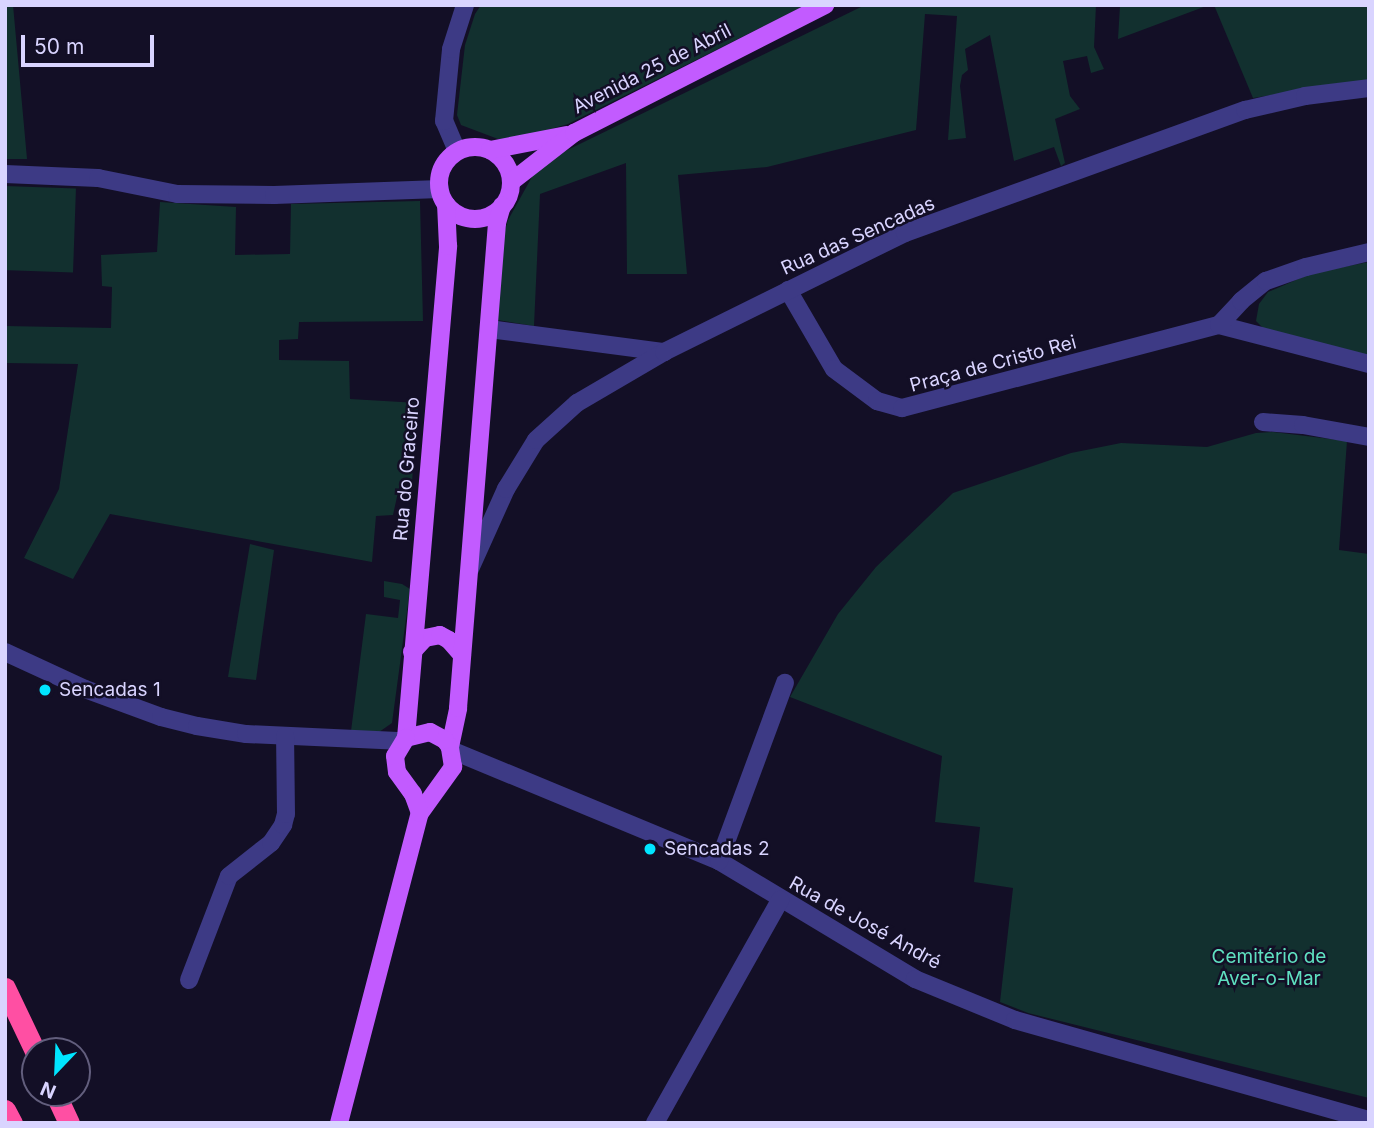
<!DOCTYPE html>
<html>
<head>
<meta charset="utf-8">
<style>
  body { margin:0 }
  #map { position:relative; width:1374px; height:1128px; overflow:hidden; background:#130f26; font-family:Inter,sans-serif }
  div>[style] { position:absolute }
  .green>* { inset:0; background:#12302f; transform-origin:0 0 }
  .minor>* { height:18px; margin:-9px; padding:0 9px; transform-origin:9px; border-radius:9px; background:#3d3a85 }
  .major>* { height:18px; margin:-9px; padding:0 9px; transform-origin:9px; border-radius:9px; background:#c25bff }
  .major>.ring { margin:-9px; padding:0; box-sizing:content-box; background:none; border:18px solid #c25bff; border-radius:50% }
  .highway>* { height:21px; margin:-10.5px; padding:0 10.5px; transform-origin:10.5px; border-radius:10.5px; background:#ff4fa3 }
  .dots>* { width:19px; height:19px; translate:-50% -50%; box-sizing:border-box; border:4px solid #130f26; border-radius:50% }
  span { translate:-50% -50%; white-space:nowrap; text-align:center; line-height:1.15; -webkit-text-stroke:5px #130f26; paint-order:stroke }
  .street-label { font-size:19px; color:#d9d4ff }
  .poi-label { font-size:19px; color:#d9d4ff }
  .left { translate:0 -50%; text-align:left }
  .park-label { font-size:19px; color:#5fe0c0 }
  .frame { position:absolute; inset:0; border:7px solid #d9d4ff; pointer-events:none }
  .north { position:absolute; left:21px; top:1037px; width:70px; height:70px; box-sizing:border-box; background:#130f26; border:2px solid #625e7d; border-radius:50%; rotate:203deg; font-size:19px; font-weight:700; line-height:28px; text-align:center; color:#d9d4ff }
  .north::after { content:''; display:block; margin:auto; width:24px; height:32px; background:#00e5ff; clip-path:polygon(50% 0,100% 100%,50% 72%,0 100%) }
  .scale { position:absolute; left:21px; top:35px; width:133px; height:32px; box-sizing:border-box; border:4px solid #d9d4ff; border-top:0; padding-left:9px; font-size:21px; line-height:24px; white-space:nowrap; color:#d9d4ff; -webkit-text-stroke:5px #130f26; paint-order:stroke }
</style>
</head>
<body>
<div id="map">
  <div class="green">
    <div style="clip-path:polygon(5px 5px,13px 5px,27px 159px,5px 159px)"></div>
    <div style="clip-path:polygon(481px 5px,806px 5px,568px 124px,506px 142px,461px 125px,457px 115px,465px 45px,475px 14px)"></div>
    <div style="clip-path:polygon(865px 5px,1096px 5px,1094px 47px,1104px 69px,1091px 73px,1087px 56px,1063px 61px,1070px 96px,1080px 109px,1055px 119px,1065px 163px,1061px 166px,1054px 147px,1014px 161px,990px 35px,965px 49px,968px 70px,962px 75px,960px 86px,966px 138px,948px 140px,957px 16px,925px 14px,916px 130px,767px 167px,678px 175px,687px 274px,627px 274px,626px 163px,540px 194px,534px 326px,497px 320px,501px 244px,508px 220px,533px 175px,551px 158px)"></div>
    <div style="clip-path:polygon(1114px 5px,1209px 5px,1118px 39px,1120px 6px)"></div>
    <div style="clip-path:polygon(1214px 5px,1369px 5px,1369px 80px,1253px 98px)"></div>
    <div style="left:5px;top:186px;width:71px;height:84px;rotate:2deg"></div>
    <div style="clip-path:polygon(420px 201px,423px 321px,299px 322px,298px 339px,279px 340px,279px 360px,349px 361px,350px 399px,418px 403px,412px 482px,400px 483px,393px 515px,376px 516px,372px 562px,110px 514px,73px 579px,24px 558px,59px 489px,78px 364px,5px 363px,5px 326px,111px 328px,112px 287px,102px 286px,101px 255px,157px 252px,160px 202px,236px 207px,235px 255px,290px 254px,291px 204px)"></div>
    <div style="clip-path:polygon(1369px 262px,1369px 356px,1266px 331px,1256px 321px,1259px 304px,1268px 292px,1312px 273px)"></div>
    <div style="clip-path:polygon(1273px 432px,1347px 441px,1339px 550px,1369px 554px,1369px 1098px,1028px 1013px,1000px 1002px,1013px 888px,974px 882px,980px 827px,935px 822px,942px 756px,790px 697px,838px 614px,876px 567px,953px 493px,1071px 453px,1121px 443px,1207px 447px,1256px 433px)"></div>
    <div style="clip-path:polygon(250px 544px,274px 550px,256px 680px,228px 677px)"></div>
    <div style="clip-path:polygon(384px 581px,402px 584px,410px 589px,392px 723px,379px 732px,351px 731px,366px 614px,398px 618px,400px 600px,384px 597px)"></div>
  </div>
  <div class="minor">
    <div style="left:457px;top:151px;width:33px;rotate:-113deg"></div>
    <div style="left:444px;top:121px;width:72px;rotate:-84.4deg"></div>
    <div style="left:451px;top:49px;width:46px;rotate:-72.3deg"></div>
    <div style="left:5px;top:174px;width:93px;rotate:2.5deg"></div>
    <div style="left:98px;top:178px;width:81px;rotate:11.4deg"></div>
    <div style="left:177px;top:194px;width:97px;rotate:0.6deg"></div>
    <div style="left:274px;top:195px;width:166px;rotate:-2.1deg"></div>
    <div style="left:788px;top:290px;width:91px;rotate:59.8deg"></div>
    <div style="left:834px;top:369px;width:54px;rotate:36.7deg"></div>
    <div style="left:877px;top:401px;width:26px;rotate:16deg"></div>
    <div style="left:902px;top:408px;width:328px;rotate:-14.7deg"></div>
    <div style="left:1219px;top:325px;width:155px;rotate:14.6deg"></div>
    <div style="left:1219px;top:325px;width:33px;rotate:-47deg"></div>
    <div style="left:1241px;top:301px;width:32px;rotate:-39deg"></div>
    <div style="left:1266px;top:281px;width:42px;rotate:-19.3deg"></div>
    <div style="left:1306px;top:267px;width:65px;rotate:-13.4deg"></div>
    <div style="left:489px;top:329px;width:177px;rotate:7.5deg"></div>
    <div style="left:1263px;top:422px;width:40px;rotate:4.3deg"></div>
    <div style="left:1303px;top:425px;width:67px;rotate:10.3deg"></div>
    <div style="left:470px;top:569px;width:88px;rotate:-65.8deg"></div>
    <div style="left:506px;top:489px;width:57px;rotate:-58.5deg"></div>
    <div style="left:536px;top:440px;width:55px;rotate:-42.1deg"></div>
    <div style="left:577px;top:403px;width:101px;rotate:-30.4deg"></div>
    <div style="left:664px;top:352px;width:269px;rotate:-26.3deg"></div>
    <div style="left:905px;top:233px;width:362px;rotate:-19.9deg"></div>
    <div style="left:1245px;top:110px;width:62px;rotate:-13.1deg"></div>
    <div style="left:1305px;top:96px;width:64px;rotate:-7.1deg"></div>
    <div style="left:5px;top:652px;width:88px;rotate:24.8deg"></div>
    <div style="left:85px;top:689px;width:81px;rotate:20.2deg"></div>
    <div style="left:161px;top:717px;width:37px;rotate:14deg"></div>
    <div style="left:197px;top:726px;width:50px;rotate:9.3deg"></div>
    <div style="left:246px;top:734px;width:157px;rotate:2.6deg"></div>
    <div style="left:451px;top:750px;width:290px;rotate:22.5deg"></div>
    <div style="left:719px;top:861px;width:229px;rotate:31deg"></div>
    <div style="left:915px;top:979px;width:108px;rotate:22.3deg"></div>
    <div style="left:1015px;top:1020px;width:368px;rotate:15.8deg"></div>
    <div style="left:719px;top:861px;width:190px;rotate:-69.7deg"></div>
    <div style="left:189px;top:980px;width:111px;rotate:-69deg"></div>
    <div style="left:229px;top:876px;width:53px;rotate:-38.2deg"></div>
    <div style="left:271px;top:843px;width:22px;rotate:-56deg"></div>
    <div style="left:283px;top:825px;width:11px;rotate:-75deg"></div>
    <div style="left:286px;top:814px;width:78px;rotate:-90.7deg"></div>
    <div style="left:655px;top:1123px;width:256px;rotate:-60.7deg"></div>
  </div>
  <div class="major">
    <div class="ring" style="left:439px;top:147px;width:54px;height:54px"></div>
    <div style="left:490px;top:150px;width:78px;rotate:-11deg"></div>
    <div style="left:511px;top:182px;width:80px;rotate:-37.9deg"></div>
    <div style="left:574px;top:133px;width:282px;rotate:-27deg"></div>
    <div style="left:412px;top:652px;width:19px;rotate:-47deg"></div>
    <div style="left:425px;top:638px;width:15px;rotate:-11deg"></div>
    <div style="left:440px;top:635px;width:10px;rotate:29deg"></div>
    <div style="left:449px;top:640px;width:20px;rotate:49deg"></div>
    <div style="left:406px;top:738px;width:494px;rotate:-85.1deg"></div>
    <div style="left:448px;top:246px;width:42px;rotate:-92.7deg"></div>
    <div style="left:450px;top:747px;width:40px;rotate:-78deg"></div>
    <div style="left:458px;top:708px;width:487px;rotate:-85.4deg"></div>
    <div style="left:497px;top:223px;width:18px;rotate:-74deg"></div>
    <div style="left:339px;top:1123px;width:320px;rotate:-75.4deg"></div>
    <div style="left:420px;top:813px;width:57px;rotate:-54.3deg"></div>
    <div style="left:453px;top:767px;width:20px;rotate:-99deg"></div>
    <div style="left:450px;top:747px;width:9px;rotate:-126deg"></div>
    <div style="left:445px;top:740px;width:17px;rotate:-152deg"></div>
    <div style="left:430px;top:732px;width:25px;rotate:166deg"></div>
    <div style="left:406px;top:738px;width:21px;rotate:121deg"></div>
    <div style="left:395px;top:756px;width:16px;rotate:83deg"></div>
    <div style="left:397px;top:772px;width:27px;rotate:54deg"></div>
    <div style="left:413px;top:794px;width:20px;rotate:70deg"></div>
  </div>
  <div class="highway">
    <div style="left:5px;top:988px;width:70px;rotate:64.5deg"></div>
    <div style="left:55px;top:1093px;width:33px;rotate:65deg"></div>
    <div style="left:5px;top:1110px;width:15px;rotate:62deg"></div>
  </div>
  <div class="dots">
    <div style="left:45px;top:690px;background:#00e5ff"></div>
    <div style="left:650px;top:849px;background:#00e5ff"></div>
  </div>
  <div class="street-label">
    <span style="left:652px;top:69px;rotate:-27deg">Avenida 25 de Abril</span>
    <span style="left:858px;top:236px;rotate:-24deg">Rua das Sencadas</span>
    <span style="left:993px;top:364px;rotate:-15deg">Praça de Cristo Rei</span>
    <span style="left:407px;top:469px;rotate:-85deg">Rua do Graceiro</span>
    <span style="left:865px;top:923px;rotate:29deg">Rua de José André</span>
  </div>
  <div class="poi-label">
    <span class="left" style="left:59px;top:690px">Sencadas 1</span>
    <span class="left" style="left:664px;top:849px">Sencadas 2</span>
  </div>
  <div class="park-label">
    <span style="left:1269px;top:968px">Cemitério de<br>Aver-o-Mar</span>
  </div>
  <div class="frame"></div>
  <div class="north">N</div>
  <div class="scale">50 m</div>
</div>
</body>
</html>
